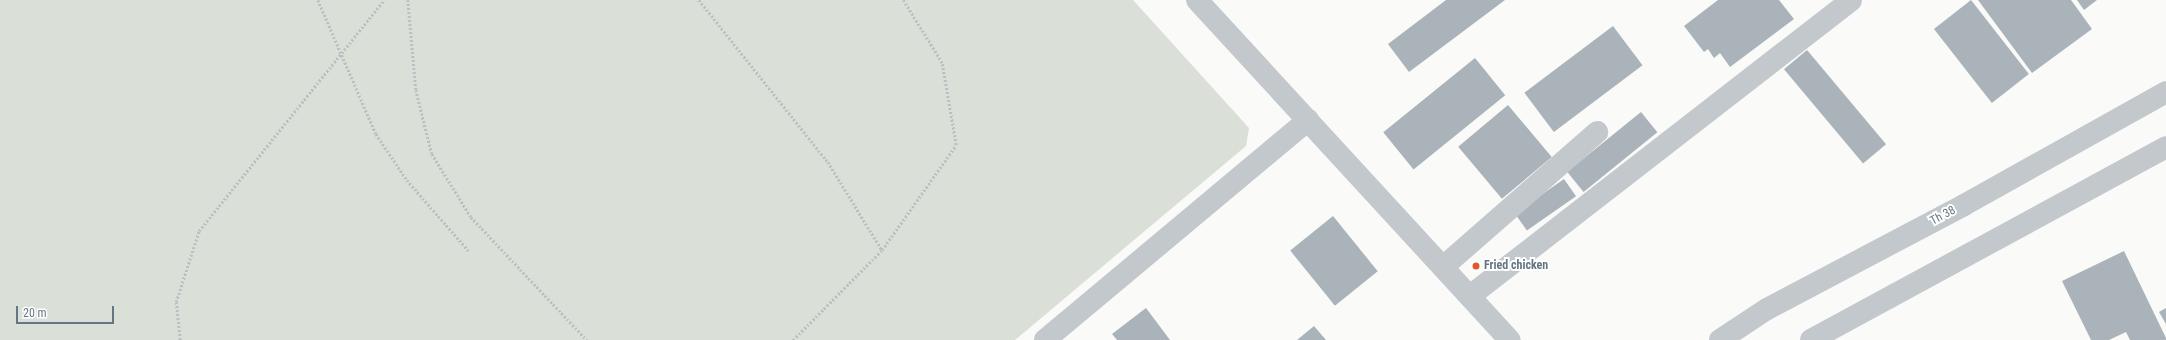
<!DOCTYPE html>
<html>
<head>
<meta charset="utf-8">
<style>
  body { margin:0 }
  #map { position:relative; width:2166px; height:340px; overflow:hidden; background:#fafaf8; font-family:"Roboto Condensed",sans-serif }
  div>[style] { position:absolute }
  .green>* { inset:0; background:#dadfd7 }
  .building>* { inset:0; background:#aab3b9; transform-origin:0 0 }
  .path>* { height:2.5px; margin-top:-1.25px; transform-origin:0; background:repeating-linear-gradient(90deg,#bbbfc2 0 2px,transparent 0 4px) }
  .minor>* { height:22px; margin:-11px; padding:0 11px; transform-origin:11px; border-radius:11px; background:#c3c8cc }
  .dots>* { width:11px; height:11px; translate:-50% -50%; box-sizing:border-box; border:2px solid #fff; border-radius:50% }
  span { translate:-50% -50%; white-space:nowrap; text-align:center; line-height:1.15; -webkit-text-stroke:4px #fff; paint-order:stroke }
  .street-label { font-size:12px; color:#657683 }
  .poi-label { font-size:12px; color:#657683; font-weight:700 }
  .left { translate:0 -50%; text-align:left }
  .scale { position:absolute; left:16px; top:306px; width:98px; height:18px; box-sizing:border-box; border:2px solid #657683; border-top:0; padding-left:5px; font-size:12px; line-height:14px; white-space:nowrap; color:#657683; -webkit-text-stroke:3px #fff; paint-order:stroke }
</style>
</head>
<body>
<div id="map">
  <div class="green">
    <div style="clip-path:polygon(0 0,1133px 0,1249px 128px,1246px 146px,1015px 340px,0 340px)"></div>
  </div>
  <div class="building">
    <div style="clip-path:polygon(1446px 0,1505px 0,1409px 72px,1388px 44px)"></div>
    <div style="clip-path:polygon(1718px 0,1779px 0,1794px 19px,1730px 67px,1720px 53px,1714px 58px,1708px 49px,1704px 52px,1684px 26px)"></div>
    <div style="left:1971px;top:0;width:94px;height:47px;rotate:52deg"></div>
    <div style="clip-path:polygon(1978px 0,2071px 0,2092px 29px,2032px 73px)"></div>
    <div style="clip-path:polygon(2077px 0,2097px 0,2084px 10px)"></div>
    <div style="left:1613px;top:26px;width:49px;height:111px;rotate:53deg"></div>
    <div style="left:1807px;top:50px;width:123px;height:30px;rotate:50deg"></div>
    <div style="left:1475px;top:58px;width:48px;height:118px;rotate:51deg"></div>
    <div style="left:1508px;top:105px;width:68px;height:65px;rotate:50deg"></div>
    <div style="left:1641px;top:112px;width:26px;height:95px;rotate:51deg"></div>
    <div style="left:1564px;top:179px;width:21px;height:60px;rotate:55deg"></div>
    <div style="left:1333px;top:216px;width:71px;height:55px;rotate:51deg"></div>
    <div style="clip-path:polygon(2124px 251px,2166px 338px,2166px 340px,2130px 340px,2126px 332px,2109px 340px,2091px 340px,2062px 281px)"></div>
    <div style="clip-path:polygon(1146px 308px,1170px 340px,1117px 340px,1112px 334px)"></div>
    <div style="clip-path:polygon(2166px 308px,2166px 324px,2159px 312px)"></div>
    <div style="clip-path:polygon(1314px 326px,1326px 340px,1297px 340px)"></div>
  </div>
  <div class="path">
    <div style="left:318px;top:0;width:146px;rotate:66.6deg"></div>
    <div style="left:376px;top:134px;width:55px;rotate:56deg"></div>
    <div style="left:407px;top:180px;width:94px;rotate:48.9deg"></div>
    <div style="left:408px;top:0;width:90px;rotate:84.9deg"></div>
    <div style="left:416px;top:90px;width:66px;rotate:76deg"></div>
    <div style="left:432px;top:154px;width:74px;rotate:58.2deg"></div>
    <div style="left:471px;top:217px;width:169px;rotate:46.7deg"></div>
    <div style="left:699px;top:0;width:207px;rotate:51.5deg"></div>
    <div style="left:828px;top:162px;width:103px;rotate:58.5deg"></div>
    <div style="left:180px;top:340px;width:38px;rotate:-96deg"></div>
    <div style="left:176px;top:302px;width:75px;rotate:-72.1deg"></div>
    <div style="left:199px;top:231px;width:296px;rotate:-51.3deg"></div>
    <div style="left:793px;top:340px;width:127px;rotate:-45.3deg"></div>
    <div style="left:882px;top:250px;width:128px;rotate:-54.8deg"></div>
    <div style="left:956px;top:145px;width:83px;rotate:-99.7deg"></div>
    <div style="left:942px;top:63px;width:74px;rotate:-121.8deg"></div>
  </div>
  <div class="minor">
    <div style="left:1197px;top:0;width:462px;rotate:47.4deg"></div>
    <div style="left:1443px;top:267px;width:205px;rotate:-41.2deg"></div>
    <div style="left:1470px;top:296px;width:482px;rotate:-37.8deg"></div>
    <div style="left:1045px;top:340px;width:343px;rotate:-39.9deg"></div>
    <div style="left:1720px;top:340px;width:56px;rotate:-33.4deg"></div>
    <div style="left:1767px;top:309px;width:223px;rotate:-27.8deg"></div>
    <div style="left:1964px;top:205px;width:231px;rotate:-29.2deg"></div>
    <div style="left:1811px;top:340px;width:404px;rotate:-28.5deg"></div>
  </div>
  <div class="dots">
    <div style="left:1476px;top:266px;background:#e4572e"></div>
  </div>
  <div class="street-label">
    <span style="left:1943px;top:216px;rotate:-28deg">Th 38</span>
  </div>
  <div class="poi-label">
    <span class="left" style="left:1484px;top:266px">Fried chicken</span>
  </div>
  <div class="scale">20 m</div>
</div>
</body>
</html>
